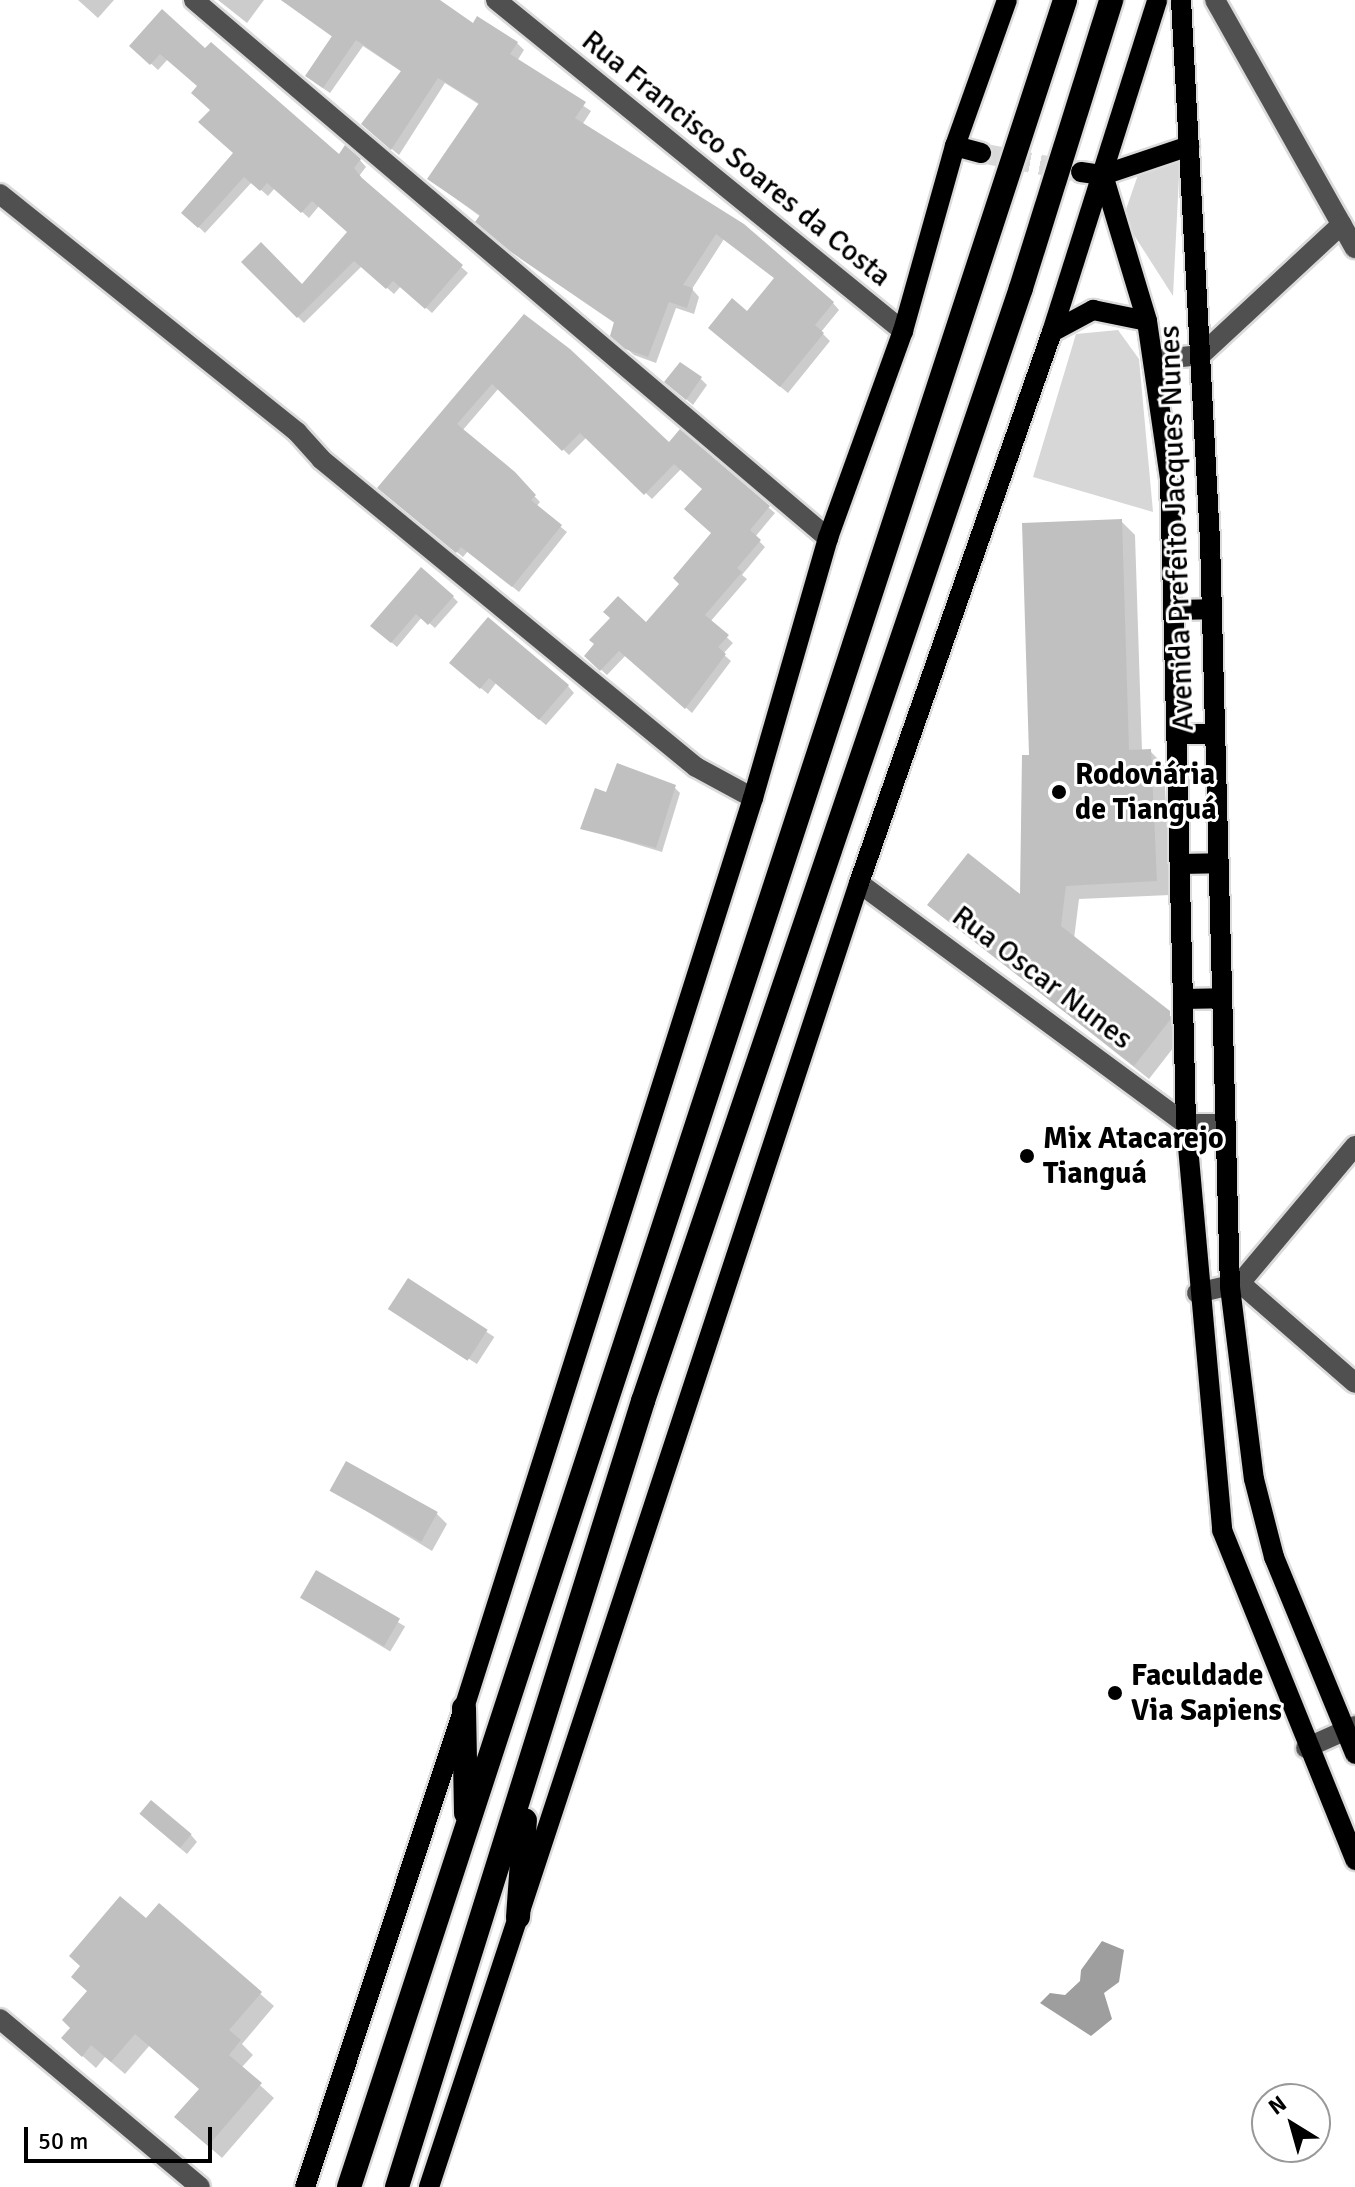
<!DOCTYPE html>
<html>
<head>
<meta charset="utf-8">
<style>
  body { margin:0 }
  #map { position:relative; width:1355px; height:2187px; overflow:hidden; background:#fff; font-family:Signika,sans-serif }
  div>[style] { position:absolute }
  .green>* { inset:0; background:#d7d7d7 }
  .water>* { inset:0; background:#9e9e9e }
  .shadow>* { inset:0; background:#0003; transform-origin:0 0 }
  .building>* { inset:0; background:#c0c0c0; transform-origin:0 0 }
  .major-tunnel>* { height:20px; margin-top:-10px; transform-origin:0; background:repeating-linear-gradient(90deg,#d9d9d9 0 20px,transparent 0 30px) }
  .roads { filter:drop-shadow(2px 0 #dbdbdb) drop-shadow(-2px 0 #dbdbdb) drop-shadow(0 2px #dbdbdb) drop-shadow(0 -2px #dbdbdb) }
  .minor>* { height:20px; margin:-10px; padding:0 10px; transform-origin:10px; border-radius:10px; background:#505050 }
  .major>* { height:20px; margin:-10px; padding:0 10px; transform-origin:10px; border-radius:10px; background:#000 }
  .highway>* { height:24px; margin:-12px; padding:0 12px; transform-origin:12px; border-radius:12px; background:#000 }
  .dots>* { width:22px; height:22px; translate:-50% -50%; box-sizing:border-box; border:4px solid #fff; border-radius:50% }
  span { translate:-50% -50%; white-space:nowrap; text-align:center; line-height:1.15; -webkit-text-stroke:6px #fff; paint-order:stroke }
  .street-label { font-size:30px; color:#000 }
  .poi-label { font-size:30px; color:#000; font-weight:700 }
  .left { translate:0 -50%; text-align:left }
  .north { position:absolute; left:1251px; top:2083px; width:80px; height:80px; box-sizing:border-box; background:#fff; border:2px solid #999; border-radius:50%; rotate:323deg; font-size:22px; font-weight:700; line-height:32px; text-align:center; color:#000 }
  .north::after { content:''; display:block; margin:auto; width:28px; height:36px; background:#000; clip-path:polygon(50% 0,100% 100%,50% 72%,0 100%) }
  .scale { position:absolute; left:24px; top:2127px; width:188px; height:36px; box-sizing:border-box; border:4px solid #000; border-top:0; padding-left:10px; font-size:24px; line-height:28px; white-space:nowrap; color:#000; -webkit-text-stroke:6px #fff; paint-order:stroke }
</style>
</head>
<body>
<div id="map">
  <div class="green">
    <div style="clip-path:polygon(1180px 156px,1173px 296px,1123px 218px,1139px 172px)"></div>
    <div style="clip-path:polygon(1118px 330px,1139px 359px,1153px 512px,1033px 477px,1076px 334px)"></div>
  </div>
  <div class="water">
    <div style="clip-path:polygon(1102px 1941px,1124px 1950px,1119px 1982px,1104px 1993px,1112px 2019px,1091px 2036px,1040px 2003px,1050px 1993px,1065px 1995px,1080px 1981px,1081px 1970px)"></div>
  </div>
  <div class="shadow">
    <div style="clip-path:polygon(78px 0,114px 0,98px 18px)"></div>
    <div style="clip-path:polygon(218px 0,264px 0,247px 23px)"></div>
    <div style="clip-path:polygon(281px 0,436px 0,473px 25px,517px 43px,524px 50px,517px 61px,591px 111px,582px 125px,833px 303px,839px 310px,821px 332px,830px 341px,788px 393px,717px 335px,748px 313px,776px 279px,724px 239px,692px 289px,699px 297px,694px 314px,676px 308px,656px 363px,634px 355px,619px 342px,616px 324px,521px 259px,485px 228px,481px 217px,429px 179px,480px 105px,445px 83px,399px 155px,370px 131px,402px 72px,363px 46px,330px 93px,314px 82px,334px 38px)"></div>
    <div style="clip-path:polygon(132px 46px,206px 50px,339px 157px,360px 160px,366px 167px,359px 176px,468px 273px,432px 313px,401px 286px,394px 294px,362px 266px,304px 323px,243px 262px,302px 286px,349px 232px,319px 206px,309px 218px,275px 188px,268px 196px,252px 182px,205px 233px,184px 213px,235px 153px,200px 86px,168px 59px,158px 70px)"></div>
    <div style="clip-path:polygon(525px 317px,669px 445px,680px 432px,775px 513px,755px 537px,765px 547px,742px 575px,747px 579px,710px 622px,733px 643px,723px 654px,731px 661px,692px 713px,626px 655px,607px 675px,586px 656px,646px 625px,682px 584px,713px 533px,704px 489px,681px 469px,652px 499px,587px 437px,569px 455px,499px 388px,462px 431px,513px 474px,540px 502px,536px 507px,567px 532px,519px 592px,468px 551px,463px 557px,386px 494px)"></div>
    <div style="clip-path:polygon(701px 379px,707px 385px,693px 405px,673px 388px)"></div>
    <div style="clip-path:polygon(1121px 521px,1135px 535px,1142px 751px,1150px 751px,1164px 765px,1170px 895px,1079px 899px,1074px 939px,1184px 1027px,1184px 1034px,1149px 1079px,930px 905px,1022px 898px,1031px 757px)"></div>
    <div style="clip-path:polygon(453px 597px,458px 602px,435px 628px,422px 617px,397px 647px,378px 631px)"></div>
    <div style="clip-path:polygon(458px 669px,568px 686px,574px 693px,546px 725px,496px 683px,488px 694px)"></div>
    <div style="clip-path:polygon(674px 787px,680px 793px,662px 852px,582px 828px,607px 795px)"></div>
    <div style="left:408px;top:1281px;width:103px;height:32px;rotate:33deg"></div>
    <div style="clip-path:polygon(332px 1490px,437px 1514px,447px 1524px,432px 1551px)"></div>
    <div style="left:316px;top:1573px;width:104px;height:29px;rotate:31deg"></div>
    <div style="clip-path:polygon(148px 1821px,191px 1835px,197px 1842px,187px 1854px)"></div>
    <div style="clip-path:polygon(160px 1906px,274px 2006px,242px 2044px,253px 2055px,241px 2068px,274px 2098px,222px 2158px,190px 2130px,201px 2090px,150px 2045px,125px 2074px,105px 2057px,96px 2068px,77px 2051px)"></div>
  </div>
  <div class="building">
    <div style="clip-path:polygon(281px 0,440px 0,473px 23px,477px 16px,518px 42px,510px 54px,586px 102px,575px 118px,744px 224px,834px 302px,815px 325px,824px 333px,780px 387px,708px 328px,732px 298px,747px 311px,774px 278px,716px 234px,683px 285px,693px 288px,687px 308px,669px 302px,648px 357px,625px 349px,610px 336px,614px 322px,511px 252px,475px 222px,480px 215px,427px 179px,479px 103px,438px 78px,391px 150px,361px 124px,401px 71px,356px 40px,323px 88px,305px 76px,332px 36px)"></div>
    <div style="clip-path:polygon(162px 9px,205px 48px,211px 42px,339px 154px,345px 145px,361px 159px,354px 168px,362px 178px,463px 265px,425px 309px,393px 281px,386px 289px,354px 261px,297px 318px,241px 262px,261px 242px,302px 284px,347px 232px,312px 201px,301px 213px,267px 183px,260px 191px,244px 177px,198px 228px,181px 213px,233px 153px,198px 122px,210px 110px,191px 93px,197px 86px,160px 54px,150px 65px,129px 46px)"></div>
    <div style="clip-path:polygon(524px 314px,570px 349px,669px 442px,680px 429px,770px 506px,750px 530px,761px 540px,737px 568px,742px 572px,705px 615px,729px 635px,718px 647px,726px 654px,685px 709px,619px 651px,600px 671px,584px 656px,594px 644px,589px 640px,610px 618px,603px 612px,618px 596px,646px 622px,679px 584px,673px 578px,711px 533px,684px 509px,702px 489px,674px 464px,644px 495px,580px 433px,562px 451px,492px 384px,457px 424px,515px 472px,536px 495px,531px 500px,562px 525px,512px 587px,461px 547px,456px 553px,377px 488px)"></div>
    <div style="clip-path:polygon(680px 362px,702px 377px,686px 400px,664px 382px)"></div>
    <div style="clip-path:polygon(1122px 519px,1129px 750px,1151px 749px,1157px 881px,1066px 886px,1061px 926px,1170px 1011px,1170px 1020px,1134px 1066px,927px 905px,968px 853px,1020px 894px,1022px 755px,1029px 755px,1022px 523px)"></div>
    <div style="clip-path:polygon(421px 567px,454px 596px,428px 625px,416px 614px,391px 643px,370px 626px)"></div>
    <div style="clip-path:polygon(488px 617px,569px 685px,539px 720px,489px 678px,480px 689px,449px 663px)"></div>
    <div style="clip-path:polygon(617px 763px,676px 785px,656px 848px,580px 829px,595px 788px,606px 792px)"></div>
    <div style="left:408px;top:1278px;width:95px;height:37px;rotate:33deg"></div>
    <div style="left:346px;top:1461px;width:105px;height:34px;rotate:29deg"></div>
    <div style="left:316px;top:1570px;width:97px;height:32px;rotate:30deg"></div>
    <div style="left:151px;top:1800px;width:53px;height:18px;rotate:40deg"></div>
    <div style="clip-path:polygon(120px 1896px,146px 1918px,159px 1903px,262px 1992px,229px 2030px,241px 2040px,229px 2055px,262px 2083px,208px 2146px,174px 2117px,199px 2089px,135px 2034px,111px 2062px,91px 2045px,82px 2057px,61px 2038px,70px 2028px,62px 2020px,87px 1991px,71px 1977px,80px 1966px,69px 1956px)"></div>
  </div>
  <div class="major-tunnel">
    <div style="left:981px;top:153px;width:94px;rotate:11.1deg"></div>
  </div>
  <div class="roads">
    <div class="minor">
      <div style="left:194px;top:0;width:832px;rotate:40.32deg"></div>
      <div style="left:496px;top:0;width:525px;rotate:39.12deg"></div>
      <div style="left:1215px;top:0;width:285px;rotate:60.6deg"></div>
      <div style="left:0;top:194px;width:381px;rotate:38.7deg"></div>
      <div style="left:297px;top:432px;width:36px;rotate:48deg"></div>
      <div style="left:321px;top:459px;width:485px;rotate:39.4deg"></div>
      <div style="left:696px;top:767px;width:65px;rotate:28.5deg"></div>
      <div style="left:1153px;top:360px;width:48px;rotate:-5.9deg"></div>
      <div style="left:1201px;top:355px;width:192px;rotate:-42.9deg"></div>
      <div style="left:859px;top:883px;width:406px;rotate:36.4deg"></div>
      <div style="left:1186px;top:1124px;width:39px"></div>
      <div style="left:1240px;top:1283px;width:152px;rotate:41deg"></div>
      <div style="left:1197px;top:1293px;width:44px;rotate:-13.1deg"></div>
      <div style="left:1240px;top:1283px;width:179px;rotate:-50deg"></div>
      <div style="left:1306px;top:1748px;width:54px;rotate:-24.2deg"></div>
      <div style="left:0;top:2019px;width:261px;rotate:40deg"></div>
    </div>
    <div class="major">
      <div style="left:1181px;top:0;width:541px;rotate:86.93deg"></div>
      <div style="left:1210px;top:540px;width:747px;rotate:88.47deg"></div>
      <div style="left:1230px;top:1287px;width:193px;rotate:82.9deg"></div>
      <div style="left:1254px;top:1479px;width:81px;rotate:75.6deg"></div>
      <div style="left:1274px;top:1557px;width:213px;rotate:67.6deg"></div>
      <div style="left:955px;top:146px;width:27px;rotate:15deg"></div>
      <div style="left:1081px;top:172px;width:22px;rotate:8deg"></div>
      <div style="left:1103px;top:175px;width:91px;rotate:-18.6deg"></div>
      <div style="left:1103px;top:175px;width:152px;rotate:73.2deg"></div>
      <div style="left:1147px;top:321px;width:159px;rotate:81.7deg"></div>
      <div style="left:1170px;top:478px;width:646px;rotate:88.58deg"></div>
      <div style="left:1186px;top:1124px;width:408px;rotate:84.9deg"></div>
      <div style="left:1222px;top:1530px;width:356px;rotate:68deg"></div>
      <div style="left:1052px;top:332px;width:47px;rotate:-28.2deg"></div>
      <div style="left:1093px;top:310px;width:55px;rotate:11.5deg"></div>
      <div style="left:1173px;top:610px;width:39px;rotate:-1deg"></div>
      <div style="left:1176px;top:734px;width:39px"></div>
      <div style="left:1180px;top:864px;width:39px;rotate:-1deg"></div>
      <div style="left:1183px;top:999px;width:39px;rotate:-1deg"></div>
      <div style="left:305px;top:2187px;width:505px;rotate:-71.64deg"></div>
      <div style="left:464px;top:1708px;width:955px;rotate:-72.38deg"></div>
      <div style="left:753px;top:798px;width:271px;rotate:-73.9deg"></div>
      <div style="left:828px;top:538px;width:220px;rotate:-70.1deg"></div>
      <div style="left:903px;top:331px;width:192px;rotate:-74.3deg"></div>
      <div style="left:955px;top:146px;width:155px;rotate:-70.4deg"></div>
      <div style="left:429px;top:2187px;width:1373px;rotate:-71.75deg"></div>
      <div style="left:859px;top:883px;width:584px;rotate:-70.7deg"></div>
      <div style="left:1052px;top:332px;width:348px;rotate:-72.4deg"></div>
    </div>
    <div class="highway">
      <div style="left:464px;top:1708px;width:105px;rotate:88.9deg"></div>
      <div style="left:518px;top:1917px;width:97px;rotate:-85.9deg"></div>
      <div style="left:349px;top:2187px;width:2301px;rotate:-71.87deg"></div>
      <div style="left:397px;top:2187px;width:824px;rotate:-72.62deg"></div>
      <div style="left:643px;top:1401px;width:1175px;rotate:-71.24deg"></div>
      <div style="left:1021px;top:288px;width:302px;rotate:-72.6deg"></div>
    </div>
  </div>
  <div class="dots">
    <div style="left:1059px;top:792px;background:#000"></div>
    <div style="left:1027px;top:1156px;background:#000"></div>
    <div style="left:1115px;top:1693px;background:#000"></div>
  </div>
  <div class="street-label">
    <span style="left:736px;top:159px;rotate:39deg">Rua Francisco Soares da Costa</span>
    <span style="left:1177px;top:528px;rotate:-92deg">Avenida Prefeito Jacques Nunes</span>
    <span style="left:1042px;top:978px;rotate:37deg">Rua Oscar Nunes</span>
  </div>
  <div class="poi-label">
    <span class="left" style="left:1075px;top:792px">Rodoviária<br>de Tianguá</span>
    <span class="left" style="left:1043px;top:1156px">Mix Atacarejo<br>Tianguá</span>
    <span class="left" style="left:1131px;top:1693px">Faculdade<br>Via Sapiens</span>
  </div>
  <div class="north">N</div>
  <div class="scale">50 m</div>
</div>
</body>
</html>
